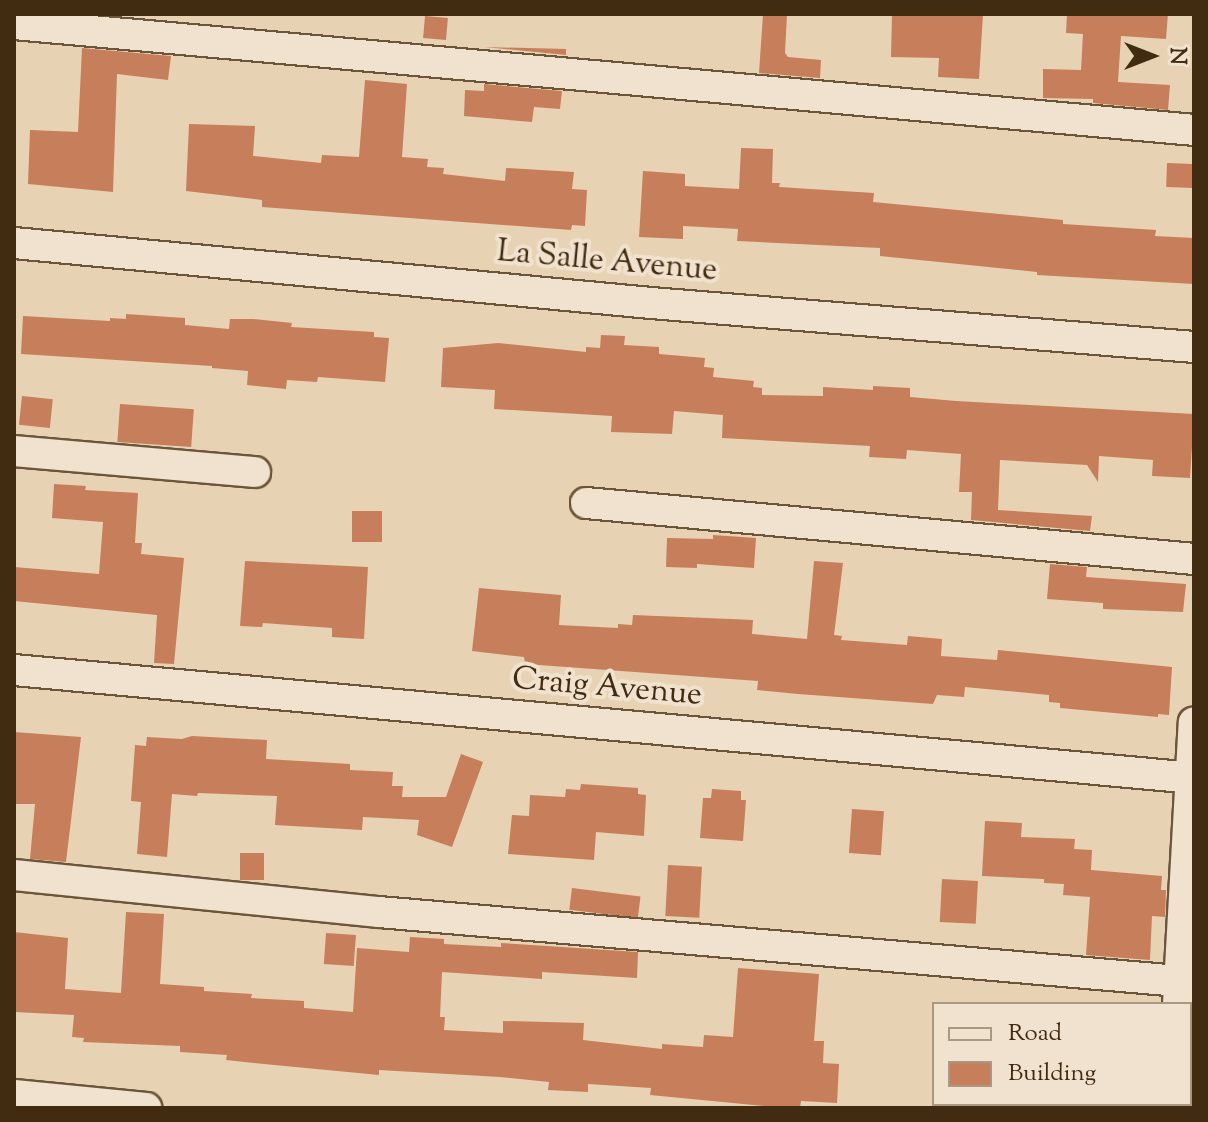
<!DOCTYPE html>
<html>
<head>
<meta charset="utf-8">
<style>
  body { margin:0 }
  #map { position:relative; width:1208px; height:1122px; overflow:hidden; background:#e8d2b4; font-family:"Sorts Mill Goudy",serif }
  div>[style] { position:absolute }
  .building>* { inset:0; background:#c77e5b; transform-origin:0 0 }
  .roads { filter:drop-shadow(2px 0 #6c563a) drop-shadow(-2px 0 #6c563a) drop-shadow(0 2px #6c563a) drop-shadow(0 -2px #6c563a) }
  .minor>* { height:30px; margin:-15px; padding:0 15px; transform-origin:15px; border-radius:15px; background:#f0e2ce }
  span { translate:-50% -50%; white-space:nowrap; text-align:center; line-height:1.15; -webkit-text-stroke:8px #f0e2ce; paint-order:stroke }
  .street-label { font-size:32px; color:#422c11 }
  .frame { position:absolute; inset:0; border:16px solid #422c11; pointer-events:none }
  .legend { position:absolute; left:932px; top:1002px; width:260px; height:104px; box-sizing:border-box; background:#f0e2ce; border:2px solid #aa9982; margin:0; padding:10px 14px; list-style:none; font-size:24px; color:#422c11 }
  .legend li { display:flex; align-items:center; gap:16px; height:40px }
  .legend b { width:40px; border:2px solid #aa9982 }
  .north { position:absolute; left:1112px; top:16px; width:80px; height:80px; -webkit-text-stroke:6px #f0e2ce; paint-order:stroke; rotate:90deg; font-size:22px; font-weight:700; line-height:32px; text-align:center; color:#422c11 }
  .north::after { content:''; display:block; margin:auto; width:28px; height:36px; background:#422c11; clip-path:polygon(50% 0,100% 100%,50% 72%,0 100%) }
</style>
</head>
<body>
<div id="map">
  <div class="building">
    <div style="clip-path:polygon(763px 14px,787px 14px,785px 53px,788px 57px,821px 60px,820px 78px,759px 73px)"></div>
    <div style="clip-path:polygon(892px 14px,983px 14px,979px 79px,938px 77px,939px 58px,891px 57px)"></div>
    <div style="clip-path:polygon(1067px 14px,1168px 14px,1166px 39px,1121px 36px,1118px 82px,1170px 85px,1168px 110px,1093px 103px,1093px 99px,1043px 98px,1043px 69px,1081px 70px,1083px 34px,1066px 33px)"></div>
    <div style="left:425px;top:16px;width:23px;height:22px;rotate:5deg"></div>
    <div style="clip-path:polygon(484px 47px,566px 49px,566px 55px)"></div>
    <div style="clip-path:polygon(82px 48px,171px 56px,168px 80px,117px 74px,113px 192px,28px 184px,30px 130px,78px 132px)"></div>
    <div style="clip-path:polygon(365px 80px,407px 84px,402px 157px,428px 159px,427px 167px,444px 168px,443px 174px,505px 181px,506px 168px,574px 172px,572px 189px,587px 190px,585px 226px,572px 225px,571px 230px,262px 207px,262px 200px,186px 191px,189px 124px,255px 126px,253px 156px,321px 163px,322px 155px,359px 157px)"></div>
    <div style="clip-path:polygon(484px 84px,562px 91px,560px 109px,534px 107px,532px 122px,464px 116px,465px 90px,484px 91px)"></div>
    <div style="clip-path:polygon(741px 148px,773px 149px,772px 183px,780px 183px,779px 187px,874px 193px,873px 202px,1063px 220px,1063px 224px,1156px 230px,1155px 236px,1194px 238px,1194px 284px,1037px 275px,1037px 272px,880px 256px,880px 248px,737px 241px,738px 229px,683px 226px,683px 239px,639px 237px,643px 171px,685px 174px,685px 186px,739px 189px)"></div>
    <div style="left:1167px;top:163px;width:27px;height:24px;rotate:2deg"></div>
    <div style="clip-path:polygon(126px 314px,185px 318px,185px 325px,229px 329px,230px 319px,253px 319px,292px 323px,291px 327px,374px 332px,374px 337px,389px 338px,385px 382px,318px 377px,317px 382px,287px 380px,286px 389px,247px 385px,248px 371px,212px 368px,212px 366px,21px 354px,23px 316px,110px 321px,110px 318px,126px 319px)"></div>
    <div style="clip-path:polygon(601px 335px,625px 336px,624px 345px,659px 347px,659px 354px,705px 358px,704px 367px,714px 368px,713px 377px,754px 381px,753px 387px,762px 388px,762px 395px,823px 396px,823px 387px,873px 390px,873px 386px,910px 388px,910px 397px,956px 401px,1194px 414px,1190px 478px,1152px 476px,1153px 460px,1099px 456px,1098px 482px,1087px 465px,1000px 460px,998px 510px,1092px 516px,1090px 531px,971px 520px,972px 492px,959px 492px,961px 454px,907px 450px,906px 459px,869px 457px,870px 446px,722px 438px,723px 415px,674px 411px,672px 434px,611px 432px,612px 416px,494px 409px,495px 390px,441px 387px,443px 348px,498px 343px,586px 352px,586px 347px,600px 348px)"></div>
    <div style="left:22px;top:396px;width:31px;height:29px;rotate:6deg"></div>
    <div style="left:120px;top:404px;width:74px;height:38px;rotate:4deg"></div>
    <div style="clip-path:polygon(54px 484px,86px 486px,85px 490px,138px 493px,135px 543px,142px 543px,141px 554px,184px 558px,174px 664px,154px 663px,157px 615px,14px 601px,14px 567px,99px 574px,103px 522px,52px 518px)"></div>
    <div style="left:352px;top:511px;width:30px;height:31px"></div>
    <div style="clip-path:polygon(713px 535px,756px 538px,754px 568px,697px 564px,697px 568px,666px 567px,667px 538px,713px 539px)"></div>
    <div style="clip-path:polygon(245px 561px,368px 567px,364px 639px,332px 637px,332px 628px,263px 623px,262px 627px,240px 626px)"></div>
    <div style="clip-path:polygon(814px 561px,843px 563px,834px 635px,842px 636px,841px 640px,907px 645px,908px 636px,942px 639px,941px 656px,997px 660px,998px 650px,1172px 667px,1169px 715px,1158px 714px,1158px 717px,1060px 708px,1060px 703px,1049px 702px,1049px 695px,965px 687px,964px 697px,937px 695px,933px 704px,798px 694px,757px 690px,758px 681px,525px 664px,524px 657px,472px 651px,479px 588px,561px 595px,559px 625px,618px 628px,618px 624px,632px 625px,633px 615px,731px 619px,753px 620px,752px 634px,807px 639px)"></div>
    <div style="clip-path:polygon(1050px 564px,1087px 567px,1086px 577px,1186px 584px,1183px 612px,1103px 609px,1103px 603px,1047px 599px)"></div>
    <div style="clip-path:polygon(14px 732px,81px 737px,66px 862px,30px 859px,35px 804px,14px 804px)"></div>
    <div style="clip-path:polygon(192px 736px,267px 740px,266px 759px,350px 764px,350px 770px,393px 772px,392px 786px,403px 786px,402px 797px,446px 797px,461px 754px,483px 762px,452px 847px,417px 835px,419px 820px,363px 817px,362px 830px,275px 825px,277px 796px,198px 793px,197px 796px,172px 794px,167px 857px,137px 854px,141px 802px,131px 801px,135px 745px,146px 746px,147px 737px,182px 739px)"></div>
    <div style="clip-path:polygon(581px 784px,638px 788px,638px 794px,646px 795px,644px 836px,596px 832px,594px 860px,508px 854px,512px 815px,529px 816px,530px 795px,565px 797px,566px 789px,580px 790px)"></div>
    <div style="clip-path:polygon(712px 789px,741px 791px,741px 800px,746px 800px,743px 841px,700px 838px,703px 798px,711px 798px)"></div>
    <div style="left:852px;top:809px;width:32px;height:44px;rotate:4deg"></div>
    <div style="clip-path:polygon(985px 821px,1022px 823px,1021px 837px,1075px 839px,1074px 849px,1092px 850px,1091px 870px,1162px 876px,1161px 890px,1166px 890px,1165px 917px,1152px 916px,1150px 960px,1086px 955px,1090px 897px,1063px 895px,1064px 884px,1044px 883px,1044px 879px,982px 876px)"></div>
    <div style="left:240px;top:853px;width:24px;height:27px"></div>
    <div style="left:668px;top:865px;width:34px;height:51px;rotate:3deg"></div>
    <div style="left:942px;top:879px;width:36px;height:43px;rotate:3deg"></div>
    <div style="left:572px;top:888px;width:69px;height:22px;rotate:7deg"></div>
    <div style="clip-path:polygon(126px 912px,164px 914px,160px 984px,204px 987px,204px 991px,252px 994px,251px 998px,304px 1001px,304px 1008px,353px 1012px,357px 948px,409px 952px,410px 937px,444px 939px,444px 944px,501px 947px,501px 943px,638px 952px,637px 978px,542px 972px,542px 979px,442px 972px,440px 1017px,445px 1017px,444px 1030px,503px 1033px,503px 1021px,584px 1023px,583px 1040px,662px 1049px,662px 1044px,703px 1047px,704px 1035px,733px 1037px,738px 968px,819px 974px,814px 1041px,824px 1041px,823px 1063px,839px 1064px,837px 1103px,801px 1101px,800px 1108px,774px 1107px,650px 1095px,651px 1088px,588px 1084px,588px 1092px,548px 1090px,549px 1082px,500px 1077px,379px 1070px,379px 1075px,264px 1064px,226px 1060px,227px 1055px,180px 1052px,180px 1046px,83px 1042px,84px 1038px,72px 1037px,74px 1015px,14px 1012px,14px 932px,68px 938px,65px 989px,121px 993px)"></div>
    <div style="left:326px;top:933px;width:30px;height:31px;rotate:4deg"></div>
  </div>
  <div class="roads">
    <div class="minor">
      <div style="left:14px;top:24px;width:1185px;rotate:5.13deg"></div>
      <div style="left:14px;top:243px;width:640px;rotate:5.38deg"></div>
      <div style="left:651px;top:303px;width:545px;rotate:4.63deg"></div>
      <div style="left:14px;top:451px;width:242px;rotate:5deg"></div>
      <div style="left:586px;top:503px;width:611px;rotate:5.26deg"></div>
      <div style="left:14px;top:670px;width:1185px;rotate:5.23deg"></div>
      <div style="left:14px;top:875px;width:367px;rotate:5.8deg"></div>
      <div style="left:379px;top:912px;width:803px;rotate:4.93deg"></div>
      <div style="left:1178px;top:1004px;width:282px;rotate:-86.8deg"></div>
      <div style="left:14px;top:1095px;width:133px;rotate:5.6deg"></div>
      <div style="left:1172px;top:1108px;width:4px;rotate:-90deg"></div>
    </div>
  </div>
  <div class="street-label">
    <span style="left:607px;top:262px;rotate:5deg">La Salle Avenue</span>
    <span style="left:607px;top:688px;rotate:5deg">Craig Avenue</span>
  </div>
  <div class="frame"></div>
  <ul class="legend">
  <li><b style="height:10px;background:#f0e2ce"></b>Road</li>
  <li><b style="height:22px;background:#c77e5b"></b>Building</li>
  </ul>
  <div class="north">N</div>
</div>
</body>
</html>
